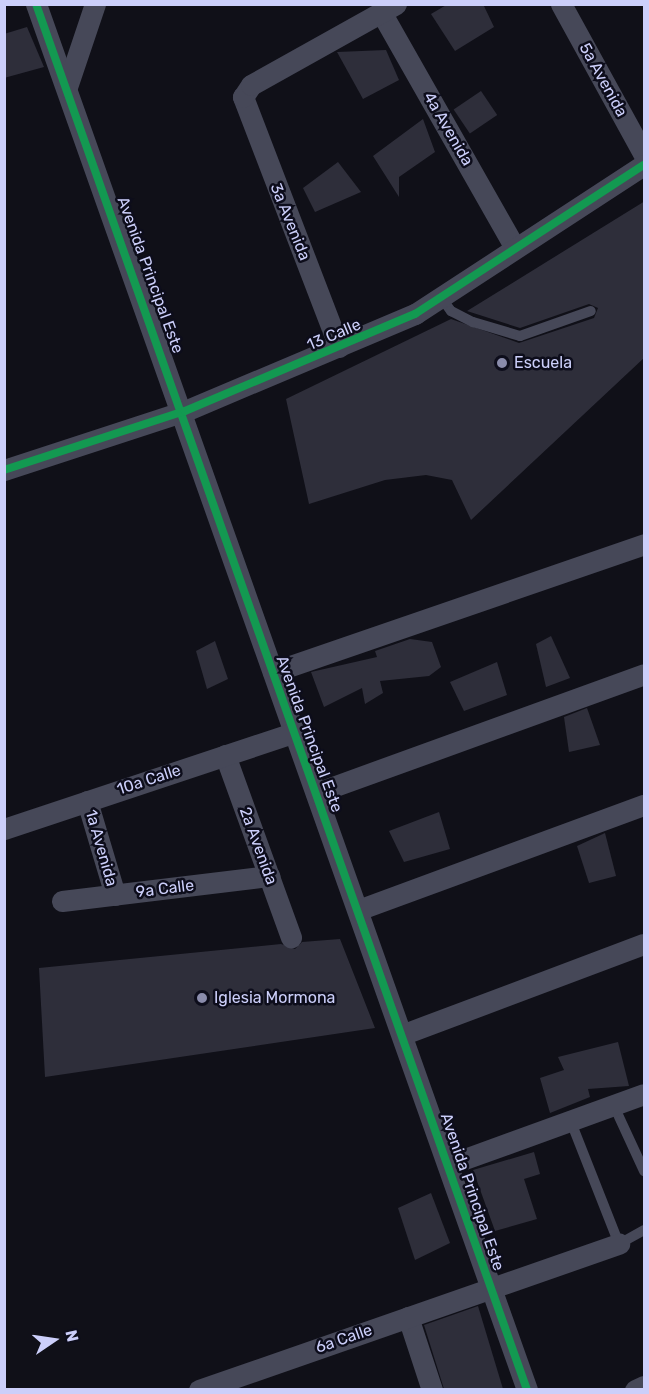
<!DOCTYPE html>
<html>
<head>
<meta charset="utf-8">
<style>
  body { margin:0 }
  #map { position:relative; width:649px; height:1394px; overflow:hidden; background:#101018; font-family:Rubik,sans-serif }
  div>[style] { position:absolute }
  .building>* { inset:0; background:#2e2e3a; transform-origin:0 0 }
  .service>* { height:10px; margin:-5px; padding:0 5px; transform-origin:5px; border-radius:5px; background:#464858 }
  .minor>* { height:21px; margin:-10.5px; padding:0 10.5px; transform-origin:10.5px; border-radius:10.5px; background:#464858 }
  .cycleway>* { height:8px; margin:-4px; padding:0 4px; transform-origin:4px; border-radius:4px; background:#139951 }
  .dots>* { width:16px; height:16px; translate:-50% -50%; box-sizing:border-box; border:3px solid #0d0d1b; border-radius:50% }
  span { translate:-50% -50%; white-space:nowrap; text-align:center; line-height:1.15; -webkit-text-stroke:5px #0d0d1b; paint-order:stroke }
  .street-label { font-size:16px; color:#cccffa }
  .poi-label { font-size:16px; color:#cccffa }
  .left { translate:0 -50%; text-align:left }
  .frame { position:absolute; inset:0; border:6px solid #cccffa; pointer-events:none }
  .north { position:absolute; left:24px; top:1310px; width:60px; height:60px; -webkit-text-stroke:4px #0d0d1b; paint-order:stroke; rotate:77deg; font-size:16px; font-weight:700; line-height:24px; text-align:center; color:#cccffa }
  .north::after { content:''; display:block; margin:auto; width:21px; height:27px; background:#cccffa; clip-path:polygon(50% 0,100% 100%,50% 72%,0 100%) }
</style>
</head>
<body>
<div id="map">
  <div class="building">
    <div style="clip-path:polygon(448px 4px,483px 4px,494px 27px,455px 51px,431px 14px)"></div>
    <div style="clip-path:polygon(27px 27px,44px 67px,4px 78px,4px 34px)"></div>
    <div style="clip-path:polygon(386px 50px,399px 80px,363px 99px,337px 52px)"></div>
    <div style="left:481px;top:91px;width:29px;height:33px;rotate:56deg"></div>
    <div style="clip-path:polygon(423px 119px,435px 152px,399px 177px,399px 197px,373px 156px)"></div>
    <div style="clip-path:polygon(338px 162px,361px 192px,315px 212px,303px 188px)"></div>
    <div style="clip-path:polygon(645px 201px,645px 357px,471px 520px,452px 480px,426px 475px,385px 480px,309px 504px,286px 399px,451px 319px,519px 343px,594px 318px,598px 308px,589px 304px,520px 328px,467px 311px)"></div>
    <div style="clip-path:polygon(551px 636px,570px 678px,546px 687px,536px 644px)"></div>
    <div style="clip-path:polygon(410px 639px,432px 642px,441px 667px,429px 676px,380px 681px,383px 693px,365px 704px,362px 688px,324px 707px,311px 672px,377px 657px,375px 651px)"></div>
    <div style="clip-path:polygon(215px 641px,228px 679px,207px 689px,196px 651px)"></div>
    <div style="clip-path:polygon(497px 662px,507px 695px,464px 711px,450px 682px)"></div>
    <div style="clip-path:polygon(587px 708px,600px 745px,569px 752px,564px 717px)"></div>
    <div style="clip-path:polygon(439px 812px,450px 849px,404px 862px,389px 831px)"></div>
    <div style="clip-path:polygon(605px 833px,616px 876px,589px 883px,577px 846px)"></div>
    <div style="clip-path:polygon(340px 939px,375px 1028px,45px 1077px,39px 968px,281px 944px,295px 949px,302px 942px)"></div>
    <div style="clip-path:polygon(618px 1042px,629px 1086px,588px 1089px,590px 1097px,550px 1113px,540px 1078px,564px 1070px,558px 1057px)"></div>
    <div style="clip-path:polygon(534px 1152px,540px 1174px,524px 1179px,537px 1219px,495px 1231px,473px 1170px)"></div>
    <div style="clip-path:polygon(431px 1193px,450px 1243px,415px 1260px,398px 1208px)"></div>
    <div style="clip-path:polygon(478px 1306px,503px 1389px,444px 1389px,424px 1325px)"></div>
  </div>
  <div class="service">
    <div style="left:443px;top:300px;width:14px;rotate:54deg"></div>
    <div style="left:451px;top:311px;width:25px;rotate:27deg"></div>
    <div style="left:473px;top:322px;width:49px;rotate:16.6deg"></div>
    <div style="left:520px;top:336px;width:75px;rotate:-19.4deg"></div>
    <div style="left:614px;top:1106px;width:72px;rotate:65.2deg"></div>
    <div style="left:571px;top:1122px;width:131px;rotate:68.5deg"></div>
    <div style="left:619px;top:1244px;width:29px;rotate:-29deg"></div>
  </div>
  <div class="minor">
    <div style="left:36px;top:4px;width:1470px;rotate:70.49deg"></div>
    <div style="left:561px;top:4px;width:172px;rotate:61.2deg"></div>
    <div style="left:381px;top:12px;width:269px;rotate:60.4deg"></div>
    <div style="left:67px;top:87px;width:88px;rotate:-71.4deg"></div>
    <div style="left:339px;top:347px;width:268px;rotate:-111deg"></div>
    <div style="left:243px;top:97px;width:14px;rotate:-56deg"></div>
    <div style="left:251px;top:85px;width:166px;rotate:-29.2deg"></div>
    <div style="left:4px;top:470px;width:190px;rotate:-18.1deg"></div>
    <div style="left:185px;top:411px;width:250px;rotate:-22.9deg"></div>
    <div style="left:415px;top:314px;width:273px;rotate:-33.1deg"></div>
    <div style="left:273px;top:672px;width:392px;rotate:-19deg"></div>
    <div style="left:225px;top:755px;width:194px;rotate:70.1deg"></div>
    <div style="left:316px;top:793px;width:349px;rotate:-19.9deg"></div>
    <div style="left:87px;top:801px;width:98px;rotate:73.4deg"></div>
    <div style="left:4px;top:829px;width:307px;rotate:-18.4deg"></div>
    <div style="left:62px;top:901px;width:209px;rotate:-6.9deg"></div>
    <div style="left:358px;top:910px;width:305px;rotate:-20.2deg"></div>
    <div style="left:404px;top:1034px;width:256px;rotate:-20.6deg"></div>
    <div style="left:448px;top:1165px;width:208px;rotate:-19.9deg"></div>
    <div style="left:408px;top:1317px;width:77px;rotate:71.8deg"></div>
    <div style="left:199px;top:1390px;width:445px;rotate:-19.2deg"></div>
    <div style="left:635px;top:1390px;width:10px;rotate:-24deg"></div>
  </div>
  <div class="cycleway">
    <div style="left:36px;top:4px;width:1470px;rotate:70.49deg"></div>
    <div style="left:4px;top:470px;width:190px;rotate:-18.1deg"></div>
    <div style="left:185px;top:411px;width:250px;rotate:-22.9deg"></div>
    <div style="left:415px;top:314px;width:273px;rotate:-33.1deg"></div>
  </div>
  <div class="dots">
    <div style="left:502px;top:363px;background:#8a8cab"></div>
    <div style="left:202px;top:998px;background:#8a8cab"></div>
  </div>
  <div class="street-label">
    <span style="left:603px;top:80px;rotate:61deg">5a Avenida</span>
    <span style="left:448px;top:129px;rotate:60deg">4a Avenida</span>
    <span style="left:290px;top:222px;rotate:68deg">3a Avenida</span>
    <span style="left:150px;top:275px;rotate:70deg">Avenida Principal Este</span>
    <span style="left:334px;top:335px;rotate:-23deg">13 Calle</span>
    <span style="left:309px;top:734px;rotate:70deg">Avenida Principal Este</span>
    <span style="left:149px;top:780px;rotate:-18deg">10a Calle</span>
    <span style="left:258px;top:846px;rotate:70deg">2a Avenida</span>
    <span style="left:101px;top:848px;rotate:74deg">1a Avenida</span>
    <span style="left:165px;top:889px;rotate:-7deg">9a Calle</span>
    <span style="left:472px;top:1192px;rotate:71deg">Avenida Principal Este</span>
    <span style="left:344px;top:1339px;rotate:-19deg">6a Calle</span>
  </div>
  <div class="poi-label">
    <span class="left" style="left:514px;top:363px">Escuela</span>
    <span class="left" style="left:214px;top:998px">Iglesia Mormona</span>
  </div>
  <div class="frame"></div>
  <div class="north">N</div>
</div>
</body>
</html>
